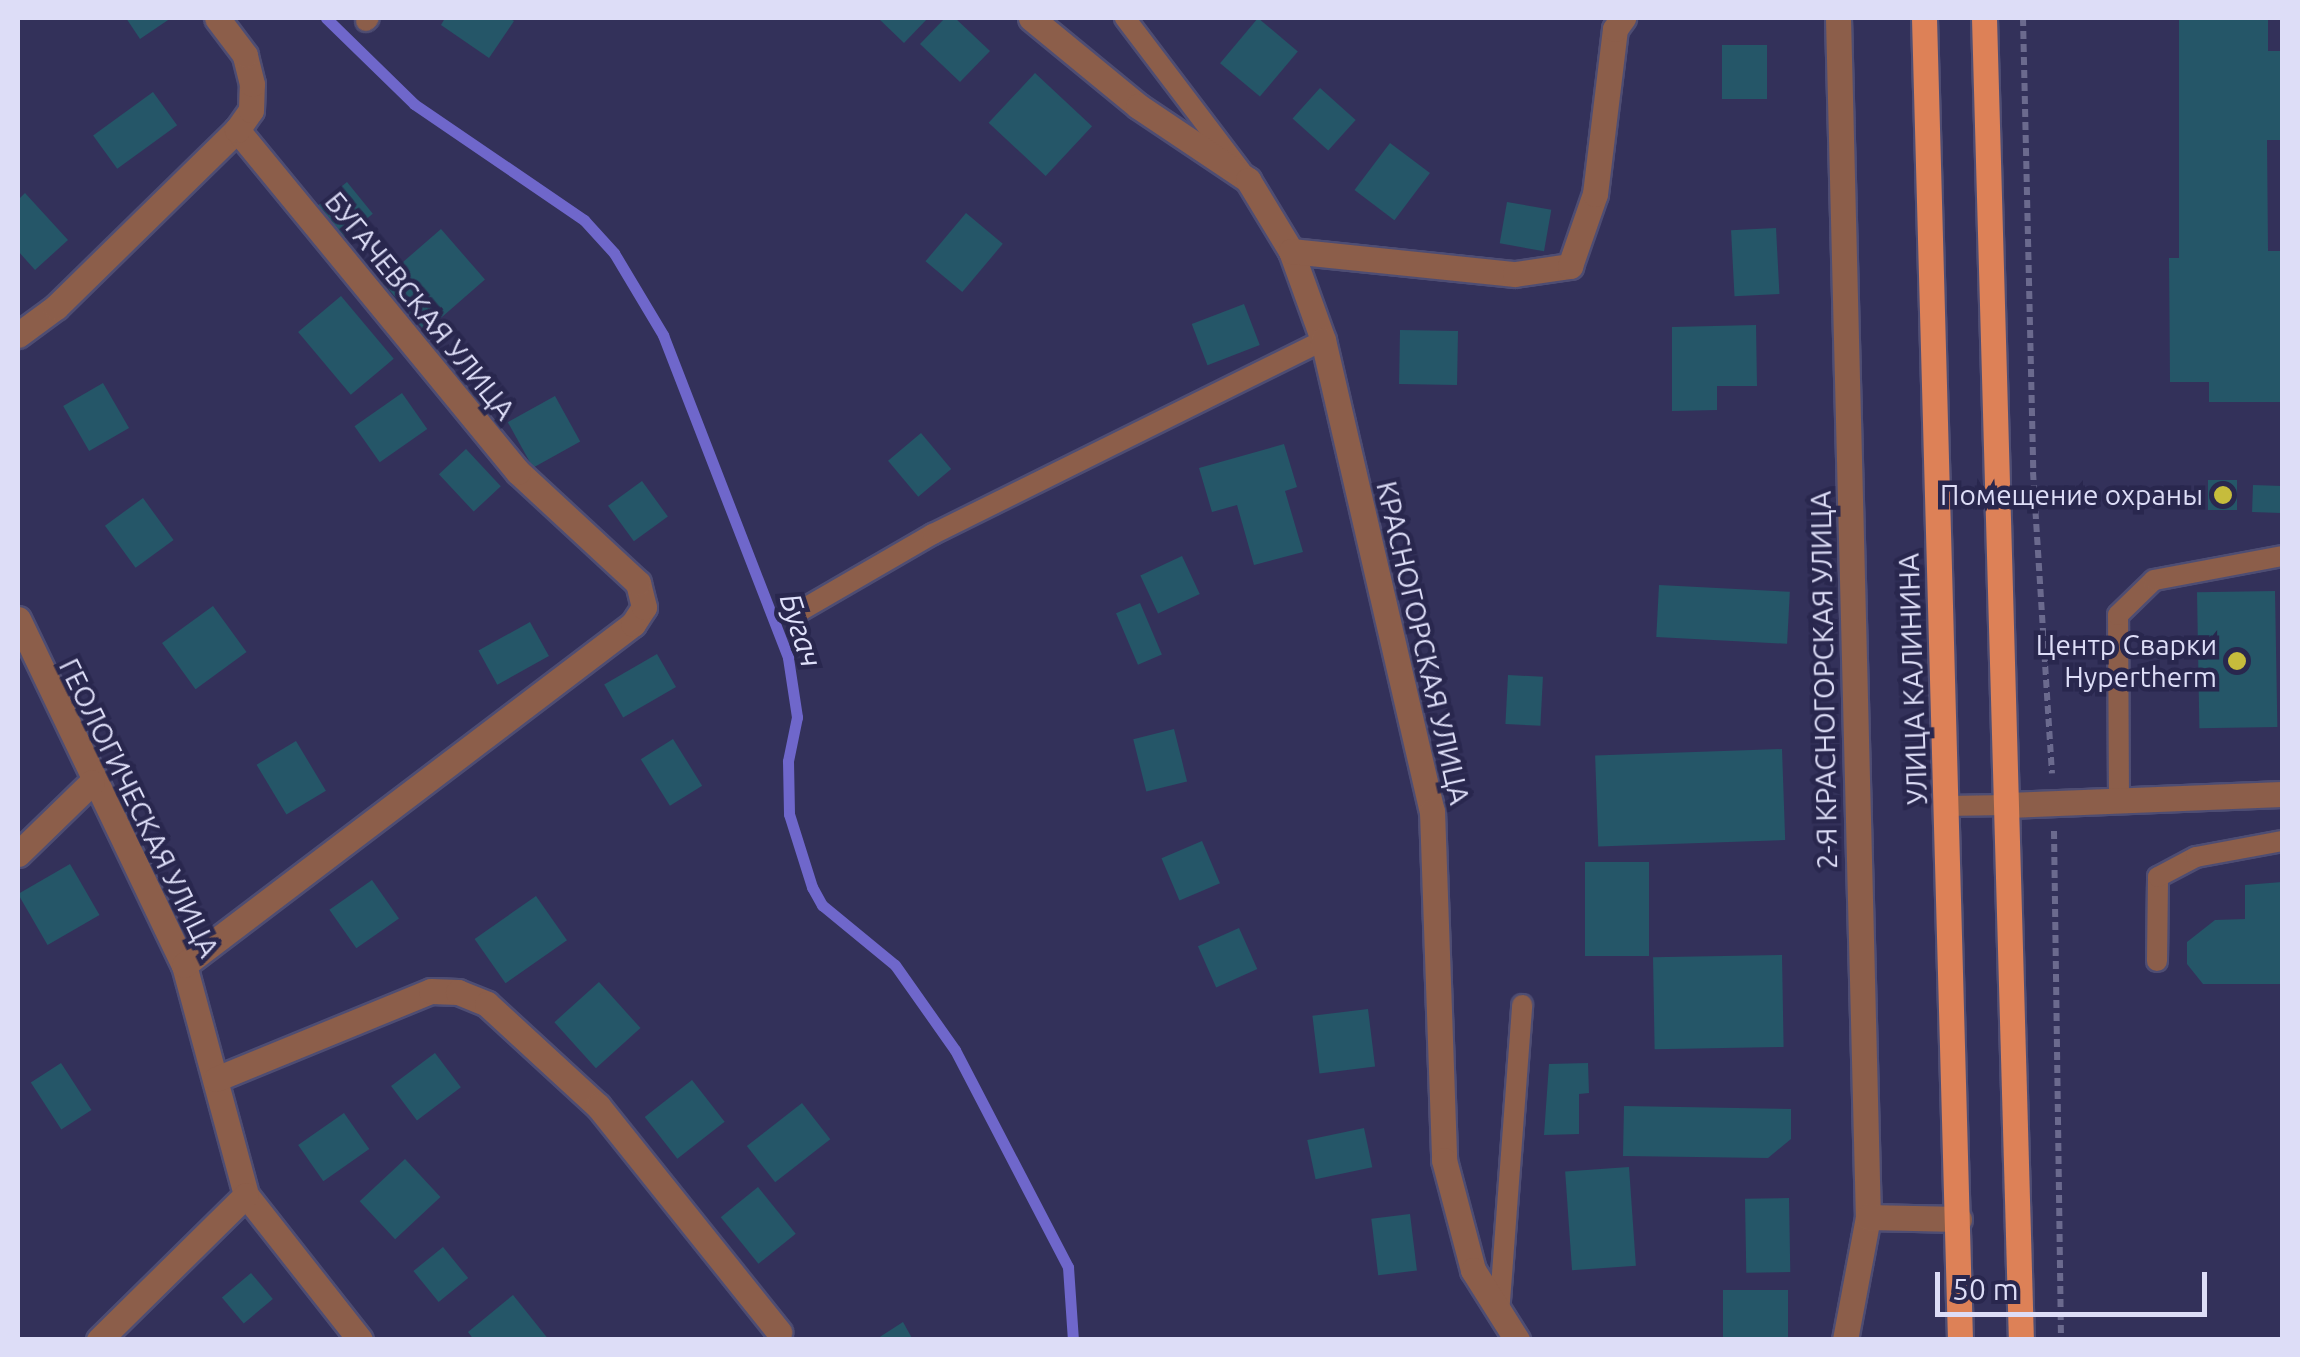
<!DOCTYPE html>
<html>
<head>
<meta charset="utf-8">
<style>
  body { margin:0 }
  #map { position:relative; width:2300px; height:1357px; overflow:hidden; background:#33315a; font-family:Ubuntu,sans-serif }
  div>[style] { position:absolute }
  .stream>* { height:11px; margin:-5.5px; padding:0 5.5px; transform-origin:5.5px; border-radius:5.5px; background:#6f67cb }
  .building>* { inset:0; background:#255668; transform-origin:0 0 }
  .path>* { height:6px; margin-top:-3px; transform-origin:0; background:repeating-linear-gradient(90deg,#6b6a8e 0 8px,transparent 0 13px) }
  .roads { filter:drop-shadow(2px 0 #4e4d73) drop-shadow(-2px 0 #4e4d73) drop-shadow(0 2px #4e4d73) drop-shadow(0 -2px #4e4d73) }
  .lane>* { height:20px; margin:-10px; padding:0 10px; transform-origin:10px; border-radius:10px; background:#8c5e4a }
  .street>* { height:25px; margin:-12.5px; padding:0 12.5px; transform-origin:12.5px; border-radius:12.5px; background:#8c5e4a }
  .primary>* { height:25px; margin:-12.5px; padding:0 12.5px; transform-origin:12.5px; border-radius:12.5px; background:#dd8157 }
  .dots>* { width:28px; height:28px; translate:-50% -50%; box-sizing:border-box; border:5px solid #29274e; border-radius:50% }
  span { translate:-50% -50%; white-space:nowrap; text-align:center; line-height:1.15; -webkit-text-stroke:9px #29274e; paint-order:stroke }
  .street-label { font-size:28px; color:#ddddf7 }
  .poi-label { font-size:28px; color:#ddddf7 }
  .right { translate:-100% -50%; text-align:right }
  .water-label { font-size:30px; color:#e0e1fb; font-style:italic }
  .frame { position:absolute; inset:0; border:20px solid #ddddf7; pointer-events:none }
  .scale { position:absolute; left:1935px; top:1272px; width:272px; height:45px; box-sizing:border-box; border:5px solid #ddddf7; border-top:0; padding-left:12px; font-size:30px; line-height:35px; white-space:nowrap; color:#ddddf7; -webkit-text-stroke:8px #29274e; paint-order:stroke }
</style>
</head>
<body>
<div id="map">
  <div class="stream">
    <div style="left:326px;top:18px;width:123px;rotate:44.3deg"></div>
    <div style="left:414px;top:104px;width:206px;rotate:34.3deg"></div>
    <div style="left:584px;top:220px;width:45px;rotate:47.7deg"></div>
    <div style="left:614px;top:253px;width:96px;rotate:59.1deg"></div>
    <div style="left:663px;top:335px;width:346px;rotate:68.8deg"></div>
    <div style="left:788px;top:658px;width:60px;rotate:81.3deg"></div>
    <div style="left:797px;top:717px;width:45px;rotate:101.6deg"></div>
    <div style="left:788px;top:761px;width:53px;rotate:88.9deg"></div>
    <div style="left:789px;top:814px;width:77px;rotate:72.5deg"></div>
    <div style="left:812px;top:887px;width:21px;rotate:61deg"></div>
    <div style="left:822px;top:905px;width:94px;rotate:39.4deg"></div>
    <div style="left:895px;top:965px;width:104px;rotate:54.8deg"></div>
    <div style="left:955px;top:1050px;width:245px;rotate:62.5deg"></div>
    <div style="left:1068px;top:1267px;width:73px;rotate:86.1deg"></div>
  </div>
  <div class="building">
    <div style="clip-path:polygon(126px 18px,171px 18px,140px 39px)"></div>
    <div style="clip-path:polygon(445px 18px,509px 18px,514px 21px,489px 58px,441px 25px)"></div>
    <div style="clip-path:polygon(878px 18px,928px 18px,904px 43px)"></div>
    <div style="clip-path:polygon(945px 18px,955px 18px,990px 51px,960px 82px,920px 44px)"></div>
    <div style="left:1258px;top:18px;width:52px;height:59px;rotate:40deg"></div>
    <div style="clip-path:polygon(2179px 18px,2268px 18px,2268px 51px,2282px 51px,2282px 140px,2267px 140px,2268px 251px,2282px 251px,2282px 402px,2209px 402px,2209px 382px,2170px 382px,2169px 258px,2179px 258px)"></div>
    <div style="left:1722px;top:45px;width:45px;height:54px"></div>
    <div style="left:1035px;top:73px;width:78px;height:68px;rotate:43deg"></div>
    <div style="left:1320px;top:88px;width:48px;height:41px;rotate:42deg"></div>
    <div style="left:153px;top:92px;width:41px;height:74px;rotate:54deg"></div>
    <div style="left:1390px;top:143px;width:50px;height:59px;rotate:37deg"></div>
    <div style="left:347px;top:182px;width:41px;height:43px;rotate:51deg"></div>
    <div style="clip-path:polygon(25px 193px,68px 240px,35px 270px,18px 251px,18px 200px)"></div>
    <div style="left:1507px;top:202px;width:45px;height:42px;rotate:10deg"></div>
    <div style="left:966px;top:213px;width:48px;height:63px;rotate:40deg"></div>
    <div style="left:1776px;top:228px;width:66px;height:45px;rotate:87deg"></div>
    <div style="left:441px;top:229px;width:67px;height:79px;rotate:49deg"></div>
    <div style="left:341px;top:296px;width:82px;height:56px;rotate:50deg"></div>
    <div style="left:1244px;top:304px;width:44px;height:56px;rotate:69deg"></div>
    <div style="clip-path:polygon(1756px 325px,1757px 386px,1717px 386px,1717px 410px,1672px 411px,1672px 327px)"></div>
    <div style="left:1400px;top:330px;width:58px;height:54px;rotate:1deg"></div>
    <div style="left:103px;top:383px;width:52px;height:46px;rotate:60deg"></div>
    <div style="left:402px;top:393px;width:44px;height:58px;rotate:55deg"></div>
    <div style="left:555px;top:396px;width:52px;height:54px;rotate:61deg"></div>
    <div style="left:921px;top:433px;width:47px;height:43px;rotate:50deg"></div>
    <div style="clip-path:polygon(1284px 444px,1297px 487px,1285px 491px,1303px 552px,1254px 565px,1237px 505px,1212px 512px,1199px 468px)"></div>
    <div style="left:466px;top:449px;width:51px;height:37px;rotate:47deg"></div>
    <div style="left:2237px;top:480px;width:30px;height:29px;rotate:90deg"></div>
    <div style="left:642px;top:481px;width:44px;height:42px;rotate:54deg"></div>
    <div style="left:2253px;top:485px;width:29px;height:27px;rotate:2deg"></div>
    <div style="left:143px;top:498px;width:52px;height:47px;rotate:54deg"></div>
    <div style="left:1182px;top:556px;width:42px;height:46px;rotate:65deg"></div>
    <div style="left:1659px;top:585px;width:131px;height:52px;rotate:3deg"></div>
    <div style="left:2275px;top:591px;width:136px;height:78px;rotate:89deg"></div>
    <div style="left:1140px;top:603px;width:56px;height:26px;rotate:67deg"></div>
    <div style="left:213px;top:606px;width:57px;height:63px;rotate:54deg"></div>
    <div style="left:530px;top:622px;width:39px;height:59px;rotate:61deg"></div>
    <div style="left:657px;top:654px;width:38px;height:61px;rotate:60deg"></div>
    <div style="left:1508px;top:675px;width:35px;height:49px;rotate:3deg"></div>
    <div style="left:1174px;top:729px;width:54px;height:42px;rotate:76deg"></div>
    <div style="left:673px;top:739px;width:55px;height:38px;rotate:58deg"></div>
    <div style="left:296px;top:741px;width:58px;height:46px;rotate:59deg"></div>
    <div style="left:1782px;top:749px;width:91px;height:187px;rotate:88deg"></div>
    <div style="left:1202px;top:841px;width:46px;height:44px;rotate:67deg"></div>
    <div style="left:1585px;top:862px;width:64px;height:94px"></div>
    <div style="left:70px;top:864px;width:59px;height:60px;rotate:60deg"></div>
    <div style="left:372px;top:880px;width:47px;height:52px;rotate:55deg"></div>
    <div style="clip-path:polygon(2282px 882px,2282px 984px,2203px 984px,2187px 964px,2187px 942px,2215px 920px,2245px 919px,2245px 885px)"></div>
    <div style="left:536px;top:896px;width:54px;height:75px;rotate:55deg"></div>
    <div style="left:1239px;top:928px;width:45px;height:45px;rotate:66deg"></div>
    <div style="left:1782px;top:955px;width:92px;height:129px;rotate:89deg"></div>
    <div style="left:599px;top:982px;width:62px;height:60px;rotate:48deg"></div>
    <div style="left:1368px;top:1009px;width:58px;height:56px;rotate:83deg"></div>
    <div style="left:435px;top:1053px;width:43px;height:55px;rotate:53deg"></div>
    <div style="left:61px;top:1063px;width:56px;height:36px;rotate:57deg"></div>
    <div style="clip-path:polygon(1588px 1063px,1589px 1093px,1579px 1094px,1579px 1134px,1544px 1135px,1549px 1064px)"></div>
    <div style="left:692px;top:1080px;width:53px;height:60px;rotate:52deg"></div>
    <div style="left:802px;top:1103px;width:46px;height:70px;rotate:52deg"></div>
    <div style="clip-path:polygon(1624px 1106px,1791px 1109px,1791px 1139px,1768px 1158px,1623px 1156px)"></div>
    <div style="left:344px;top:1113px;width:44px;height:56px;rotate:55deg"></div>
    <div style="left:1364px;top:1128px;width:40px;height:58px;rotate:78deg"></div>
    <div style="left:405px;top:1159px;width:52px;height:62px;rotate:47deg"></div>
    <div style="left:1629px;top:1167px;width:99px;height:64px;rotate:86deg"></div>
    <div style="left:758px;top:1187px;width:60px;height:48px;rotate:51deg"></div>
    <div style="left:1789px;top:1198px;width:74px;height:44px;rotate:89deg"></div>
    <div style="left:1410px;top:1214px;width:57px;height:39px;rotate:83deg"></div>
    <div style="left:443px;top:1247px;width:40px;height:38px;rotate:51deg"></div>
    <div style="left:251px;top:1273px;width:34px;height:38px;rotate:50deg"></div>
    <div style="left:1723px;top:1290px;width:65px;height:50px"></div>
    <div style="clip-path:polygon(513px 1295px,549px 1340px,474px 1340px,468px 1332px)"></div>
    <div style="clip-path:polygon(903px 1322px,913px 1340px,875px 1340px)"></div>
  </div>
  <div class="path">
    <div style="left:2023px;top:18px;width:454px;rotate:88.7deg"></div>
    <div style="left:2033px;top:472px;width:302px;rotate:86.4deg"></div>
    <div style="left:2054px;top:831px;width:509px;rotate:89.21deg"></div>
  </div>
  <div class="roads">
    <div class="lane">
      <div style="left:1125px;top:18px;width:192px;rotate:52.8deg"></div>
      <div style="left:366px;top:21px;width:4px;rotate:-45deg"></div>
      <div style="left:800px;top:611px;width:154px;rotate:-30.1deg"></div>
      <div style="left:933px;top:534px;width:436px;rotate:-26.4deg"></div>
      <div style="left:2119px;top:798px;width:183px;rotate:-90.3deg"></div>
      <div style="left:2118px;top:615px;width:50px;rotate:-44.2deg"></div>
      <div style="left:2154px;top:580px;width:130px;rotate:-10.6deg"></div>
      <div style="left:1946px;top:806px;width:62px;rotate:-0.9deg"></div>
      <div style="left:2157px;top:961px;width:84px;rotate:-89.3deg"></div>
      <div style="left:2158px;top:877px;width:43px;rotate:-27.8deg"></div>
      <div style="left:2196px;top:857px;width:87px;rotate:-10.5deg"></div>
      <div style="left:1499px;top:1314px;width:310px;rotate:-85.7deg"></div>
    </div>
    <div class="street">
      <div style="left:1031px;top:18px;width:139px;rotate:39.4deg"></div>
      <div style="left:1138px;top:106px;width:133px;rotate:33.9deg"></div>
      <div style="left:1248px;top:180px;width:83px;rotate:58.8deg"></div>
      <div style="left:1291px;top:251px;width:95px;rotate:70.2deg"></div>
      <div style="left:1323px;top:340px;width:483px;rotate:77deg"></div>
      <div style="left:1432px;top:811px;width:349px;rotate:88deg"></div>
      <div style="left:1444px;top:1160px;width:114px;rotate:75.2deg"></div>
      <div style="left:1473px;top:1270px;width:83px;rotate:57.8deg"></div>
      <div style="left:1838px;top:18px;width:1199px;rotate:88.57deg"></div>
      <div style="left:1868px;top:1217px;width:125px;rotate:100.6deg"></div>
      <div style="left:1291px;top:251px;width:225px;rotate:5.9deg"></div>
      <div style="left:1515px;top:274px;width:56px;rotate:-8.3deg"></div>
      <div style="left:1570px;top:266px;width:76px;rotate:-70.9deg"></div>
      <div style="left:1595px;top:194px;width:166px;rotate:-83.1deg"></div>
      <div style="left:1615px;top:29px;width:14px;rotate:-54deg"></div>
      <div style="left:18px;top:335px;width:47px;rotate:-36.4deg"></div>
      <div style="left:56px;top:307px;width:253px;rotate:-44.4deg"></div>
      <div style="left:18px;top:619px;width:384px;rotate:64.4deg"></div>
      <div style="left:184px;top:965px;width:238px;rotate:74.9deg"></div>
      <div style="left:246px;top:1195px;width:184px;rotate:51.8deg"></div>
      <div style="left:2008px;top:805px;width:274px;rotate:-2.3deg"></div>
      <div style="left:18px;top:854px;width:103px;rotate:-44.2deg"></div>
      <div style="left:184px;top:965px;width:564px;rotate:-37.22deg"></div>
      <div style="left:633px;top:624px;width:20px;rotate:-57deg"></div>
      <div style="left:644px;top:607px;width:25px;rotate:-104deg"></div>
      <div style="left:638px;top:583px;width:163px;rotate:-137.2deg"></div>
      <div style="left:518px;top:472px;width:443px;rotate:-129.4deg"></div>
      <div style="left:237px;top:130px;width:24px;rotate:-55deg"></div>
      <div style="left:251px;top:110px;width:26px;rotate:-88deg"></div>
      <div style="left:252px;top:84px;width:30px;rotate:-104deg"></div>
      <div style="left:245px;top:55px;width:46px;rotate:-127.1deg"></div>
      <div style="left:216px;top:1079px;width:232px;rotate:-22.3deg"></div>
      <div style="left:431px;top:991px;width:27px;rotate:2deg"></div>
      <div style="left:458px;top:992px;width:31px;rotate:22deg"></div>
      <div style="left:487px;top:1004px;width:151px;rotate:42.6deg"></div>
      <div style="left:598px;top:1106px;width:290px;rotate:51.3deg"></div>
      <div style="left:1868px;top:1217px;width:91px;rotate:1.3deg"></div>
      <div style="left:99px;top:1340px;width:206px;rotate:-44.6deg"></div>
    </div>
    <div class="primary">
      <div style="left:1924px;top:18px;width:1322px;rotate:88.44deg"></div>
      <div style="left:1984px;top:18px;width:1323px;rotate:88.4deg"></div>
    </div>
  </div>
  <div class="dots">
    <div style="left:2223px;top:495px;background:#c6bc3c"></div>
    <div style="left:2237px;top:661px;background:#c6bc3c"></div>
  </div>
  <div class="street-label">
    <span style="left:420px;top:306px;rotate:51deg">БУГАЧЕВСКАЯ УЛИЦА</span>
    <span style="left:1423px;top:643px;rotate:77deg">КРАСНОГОРСКАЯ УЛИЦА</span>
    <span style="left:1913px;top:679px;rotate:-92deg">УЛИЦА КАЛИНИНА</span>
    <span style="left:1824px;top:680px;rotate:-91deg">2-Я КРАСНОГОРСКАЯ УЛИЦА</span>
    <span style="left:139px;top:808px;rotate:64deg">ГЕОЛОГИЧЕСКАЯ УЛИЦА</span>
  </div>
  <div class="poi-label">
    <span class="right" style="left:2203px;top:495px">Помещение охраны</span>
    <span class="right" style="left:2217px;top:661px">Центр Сварки<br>Hypertherm</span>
  </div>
  <div class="water-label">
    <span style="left:801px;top:630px;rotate:72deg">Бугач</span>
  </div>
  <div class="frame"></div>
  <div class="scale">50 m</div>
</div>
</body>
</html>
